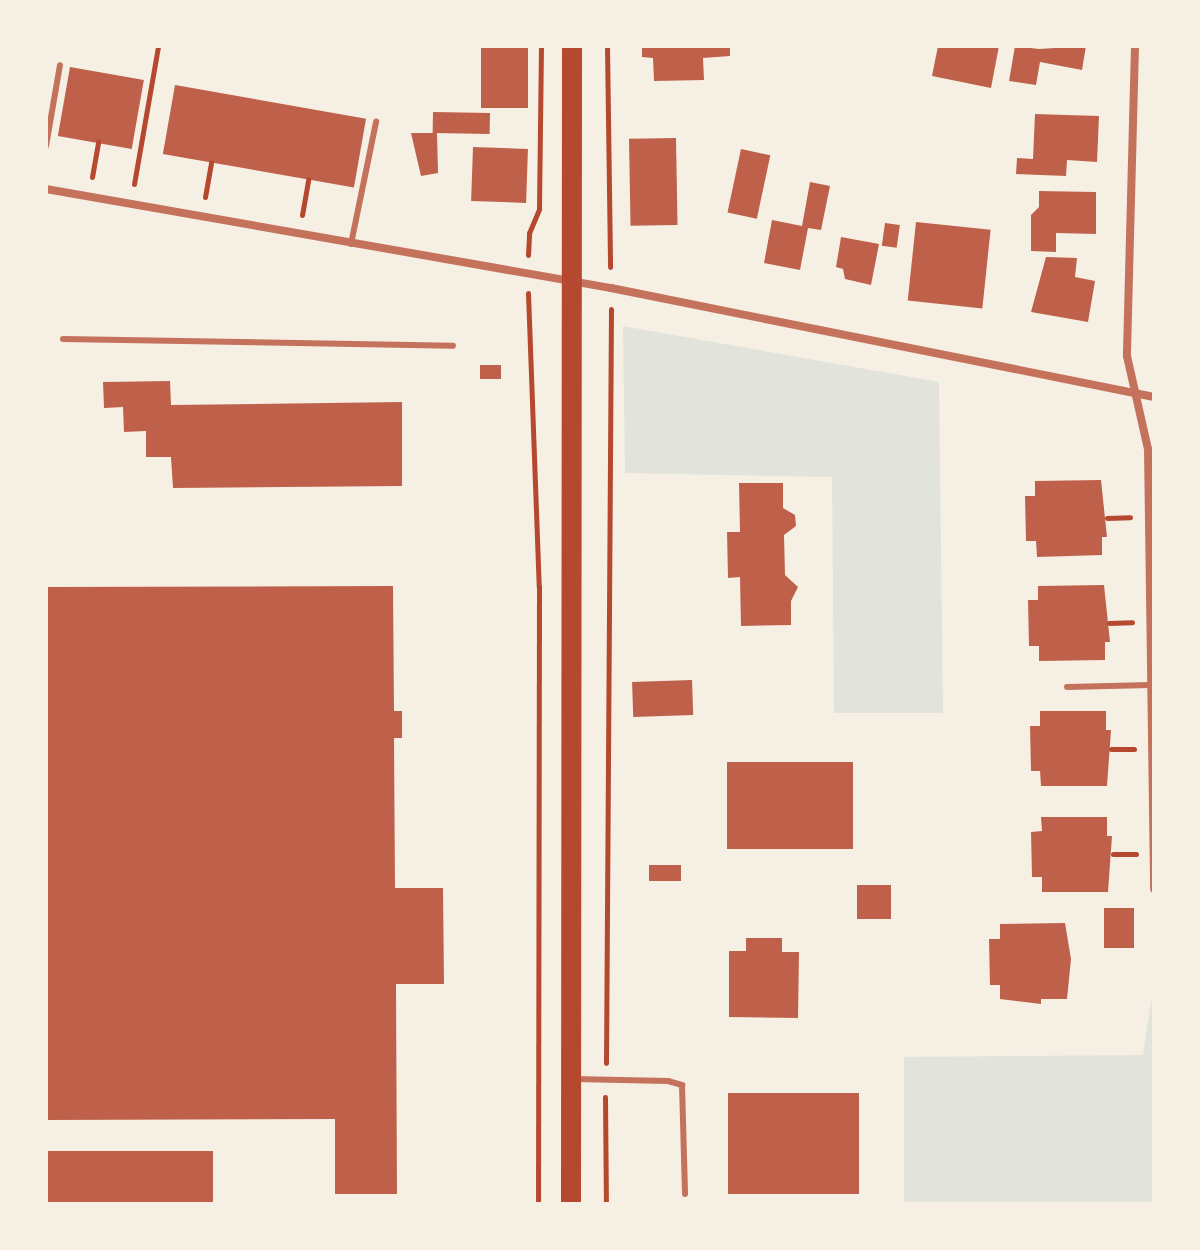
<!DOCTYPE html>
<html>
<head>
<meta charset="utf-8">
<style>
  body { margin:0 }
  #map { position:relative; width:1200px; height:1250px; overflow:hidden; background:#f6efe4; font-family:"Public Sans",sans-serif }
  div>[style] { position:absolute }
  .green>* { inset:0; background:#e2e4dc }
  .building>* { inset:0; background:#bf614a; transform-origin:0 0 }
  .path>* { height:5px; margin:-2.5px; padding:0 2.5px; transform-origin:2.5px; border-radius:2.5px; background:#b5482f }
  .service>* { height:6px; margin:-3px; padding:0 3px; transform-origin:3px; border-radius:3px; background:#c5725c }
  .minor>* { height:8px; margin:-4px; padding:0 4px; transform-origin:4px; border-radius:4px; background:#c5725c }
  .primary>* { height:20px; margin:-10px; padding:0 10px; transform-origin:10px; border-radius:10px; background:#b5482f }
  span { translate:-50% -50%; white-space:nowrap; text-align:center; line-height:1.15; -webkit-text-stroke:8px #f6efe4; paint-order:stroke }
  .frame { position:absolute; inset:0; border:48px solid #f6efe4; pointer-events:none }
</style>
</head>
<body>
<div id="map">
  <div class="green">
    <div style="clip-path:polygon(623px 326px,939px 382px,943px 713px,834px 713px,832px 477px,625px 473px)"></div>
    <div style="clip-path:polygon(1154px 983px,1154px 1204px,904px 1204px,904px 1057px,1143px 1055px)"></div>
  </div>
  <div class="building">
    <div style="left:481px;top:46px;width:47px;height:62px"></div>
    <div style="clip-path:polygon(642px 46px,730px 46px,730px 56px,703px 58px,704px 80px,654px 81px,653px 58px,642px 57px)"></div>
    <div style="clip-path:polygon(938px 46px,999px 46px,991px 88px,932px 76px)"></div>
    <div style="clip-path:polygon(1015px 46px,1039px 49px,1086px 46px,1082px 70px,1040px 62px,1036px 85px,1009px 81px)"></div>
    <div style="left:70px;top:67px;width:75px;height:70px;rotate:10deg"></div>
    <div style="left:175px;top:85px;width:194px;height:70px;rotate:10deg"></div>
    <div style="left:433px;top:112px;width:57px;height:21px;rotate:1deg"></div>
    <div style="clip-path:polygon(1035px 114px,1099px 116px,1097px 162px,1067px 160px,1066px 176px,1016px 174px,1017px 158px,1033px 159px)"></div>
    <div style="clip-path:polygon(411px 133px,437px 133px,438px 173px,421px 176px)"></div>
    <div style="left:676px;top:138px;width:87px;height:47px;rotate:89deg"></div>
    <div style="left:473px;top:147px;width:55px;height:54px;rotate:2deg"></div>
    <div style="left:741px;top:149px;width:30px;height:65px;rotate:12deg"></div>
    <div style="clip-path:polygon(810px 182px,830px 186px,821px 230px,808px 228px,800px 270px,764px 263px,772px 220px,802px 226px)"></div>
    <div style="clip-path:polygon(1039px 191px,1096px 192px,1096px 234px,1056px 233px,1056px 252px,1031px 251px,1031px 215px,1039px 207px)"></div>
    <div style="left:916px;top:222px;width:75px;height:79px;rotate:6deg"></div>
    <div style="left:885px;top:223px;width:15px;height:23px;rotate:8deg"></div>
    <div style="clip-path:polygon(841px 237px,879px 244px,871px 285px,845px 279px,843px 269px,836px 267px)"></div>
    <div style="clip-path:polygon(1046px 257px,1077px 258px,1075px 277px,1095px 281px,1088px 322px,1031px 312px)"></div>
    <div style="left:480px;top:365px;width:21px;height:14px"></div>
    <div style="clip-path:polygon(170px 381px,171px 405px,402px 402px,402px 486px,173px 488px,171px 457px,146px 457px,146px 431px,124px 432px,123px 407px,104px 408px,103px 382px)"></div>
    <div style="clip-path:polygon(1101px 480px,1107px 537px,1102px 537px,1102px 555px,1037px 557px,1036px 541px,1026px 541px,1025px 496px,1035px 496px,1035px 481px)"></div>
    <div style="clip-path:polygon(739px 483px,783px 483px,783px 508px,795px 515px,796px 526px,784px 535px,785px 575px,798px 587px,791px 601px,791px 625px,741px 626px,740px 577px,728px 578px,727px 532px,740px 532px)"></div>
    <div style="clip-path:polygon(1104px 585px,1110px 642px,1105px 642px,1105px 660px,1039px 661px,1039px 646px,1029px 646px,1028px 600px,1038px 600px,1038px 586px)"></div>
    <div style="clip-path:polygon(393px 586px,394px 711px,402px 711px,402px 738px,394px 738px,395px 888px,443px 888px,444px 984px,396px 984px,397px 1194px,335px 1194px,335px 1119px,46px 1120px,46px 587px)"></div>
    <div style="left:692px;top:680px;width:35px;height:60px;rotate:88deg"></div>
    <div style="clip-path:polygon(1040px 711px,1106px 711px,1106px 730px,1111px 730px,1107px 786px,1041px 786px,1040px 771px,1031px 771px,1030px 726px,1040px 726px)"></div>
    <div style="left:727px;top:762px;width:126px;height:87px"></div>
    <div style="clip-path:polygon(1041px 817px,1107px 817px,1107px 836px,1112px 836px,1108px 892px,1042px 892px,1042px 877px,1032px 877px,1031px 832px,1042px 831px)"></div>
    <div style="left:649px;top:865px;width:32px;height:16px"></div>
    <div style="left:857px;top:885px;width:34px;height:34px"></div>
    <div style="left:1104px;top:908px;width:30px;height:40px"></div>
    <div style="clip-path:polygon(1065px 923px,1071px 959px,1067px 999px,1041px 999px,1041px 1004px,1000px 999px,1000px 985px,990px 985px,989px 939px,1000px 939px,1000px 924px)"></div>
    <div style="clip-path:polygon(746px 938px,782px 938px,782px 952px,799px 952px,798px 1018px,729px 1017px,729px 951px,746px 951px)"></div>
    <div style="left:728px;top:1093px;width:131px;height:101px"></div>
    <div style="left:46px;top:1151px;width:167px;height:53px"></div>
  </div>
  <div class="path">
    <div style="left:607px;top:46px;width:221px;rotate:89.2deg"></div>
    <div style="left:92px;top:177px;width:36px;rotate:-80deg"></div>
    <div style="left:134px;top:184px;width:140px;rotate:-80.1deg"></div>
    <div style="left:205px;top:197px;width:35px;rotate:-80deg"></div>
    <div style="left:302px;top:215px;width:36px;rotate:-80deg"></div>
    <div style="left:528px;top:255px;width:22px;rotate:-87deg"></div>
    <div style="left:529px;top:233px;width:26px;rotate:-67deg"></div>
    <div style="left:539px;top:209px;width:163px;rotate:-89.3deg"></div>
    <div style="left:528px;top:293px;width:294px;rotate:87.9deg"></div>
    <div style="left:539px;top:587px;width:617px;rotate:90.09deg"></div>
    <div style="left:1107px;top:518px;width:23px;rotate:-2deg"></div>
    <div style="left:1109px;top:623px;width:23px;rotate:-2deg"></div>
    <div style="left:1111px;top:749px;width:23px"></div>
    <div style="left:1113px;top:854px;width:23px"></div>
    <div style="left:606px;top:1063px;width:754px;rotate:-89.62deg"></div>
    <div style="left:605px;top:1097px;width:107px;rotate:89.5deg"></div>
  </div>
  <div class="service">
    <div style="left:46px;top:146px;width:82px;rotate:-80.2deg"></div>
    <div style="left:351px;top:244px;width:125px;rotate:-78.4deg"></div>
    <div style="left:63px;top:339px;width:390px;rotate:1deg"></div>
    <div style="left:1067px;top:687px;width:83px;rotate:-1.4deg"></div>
    <div style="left:574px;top:1079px;width:94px;rotate:1.2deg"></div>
    <div style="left:668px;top:1081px;width:15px;rotate:16deg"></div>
    <div style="left:682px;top:1085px;width:109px;rotate:88.4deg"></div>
  </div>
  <div class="minor">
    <div style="left:1135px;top:46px;width:310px;rotate:91.5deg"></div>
    <div style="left:1127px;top:356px;width:95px;rotate:77.3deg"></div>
    <div style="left:1148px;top:449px;width:440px;rotate:89.2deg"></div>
    <div style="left:46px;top:189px;width:574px;rotate:9.94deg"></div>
    <div style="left:611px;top:288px;width:554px;rotate:11.35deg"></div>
  </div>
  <div class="primary">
    <div style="left:571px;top:1204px;width:1158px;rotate:-89.95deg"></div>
  </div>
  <div class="frame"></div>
</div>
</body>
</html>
